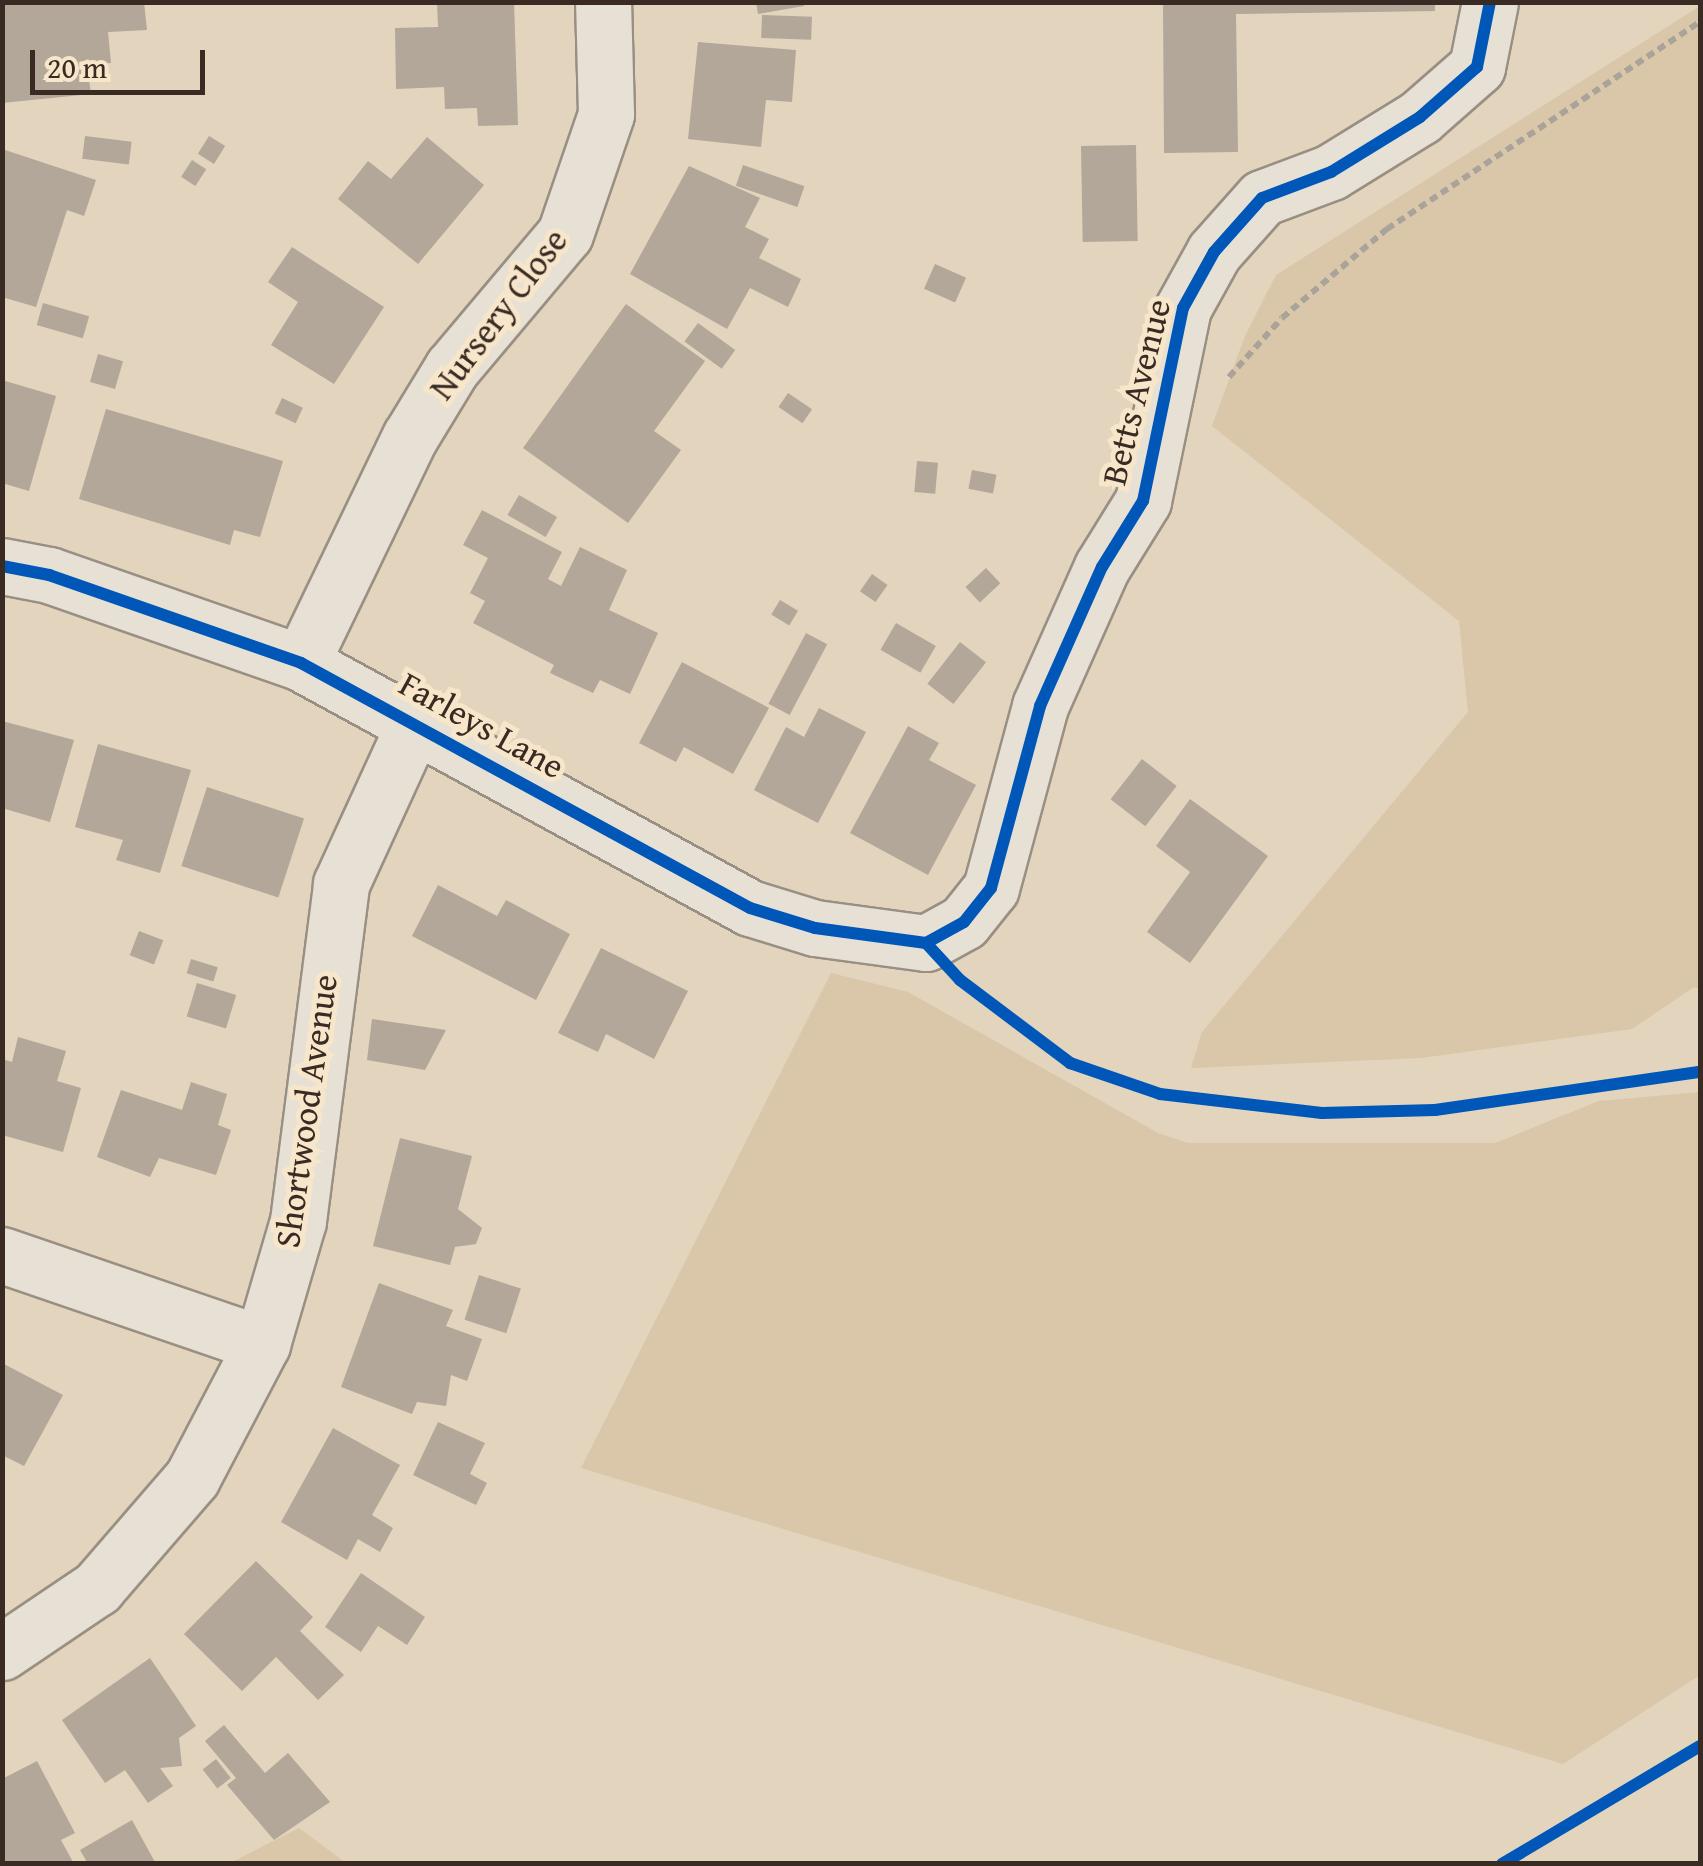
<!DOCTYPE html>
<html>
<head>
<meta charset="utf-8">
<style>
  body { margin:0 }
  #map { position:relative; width:1703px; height:1866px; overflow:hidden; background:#e3d4bd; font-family:"Gentium Book Plus",serif }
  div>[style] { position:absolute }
  .green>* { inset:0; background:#dac6a8 }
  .building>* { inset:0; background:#b2a798; transform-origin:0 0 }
  .path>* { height:6px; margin-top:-3px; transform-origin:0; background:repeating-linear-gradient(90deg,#a9a399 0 8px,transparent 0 13px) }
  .roads { filter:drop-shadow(2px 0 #998f82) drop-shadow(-2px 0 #998f82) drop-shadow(0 2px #998f82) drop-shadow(0 -2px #998f82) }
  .minor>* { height:55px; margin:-27.5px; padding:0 27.5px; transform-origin:27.5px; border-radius:27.5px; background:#e7e0d5 }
  .cycleway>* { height:12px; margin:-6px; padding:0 6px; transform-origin:6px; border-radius:6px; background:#0057b8 }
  span { translate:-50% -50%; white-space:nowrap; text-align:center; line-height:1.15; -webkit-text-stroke:10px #f7e6ca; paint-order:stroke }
  .street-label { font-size:35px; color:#392a23 }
  .frame { position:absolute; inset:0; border:5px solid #392a23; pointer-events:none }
  .scale { position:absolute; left:30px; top:50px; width:175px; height:45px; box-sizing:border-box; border:5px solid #392a23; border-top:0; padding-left:12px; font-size:30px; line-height:35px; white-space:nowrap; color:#392a23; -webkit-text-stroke:8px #f7e6ca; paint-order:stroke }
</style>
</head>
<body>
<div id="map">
  <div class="green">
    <div style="clip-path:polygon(1700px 6px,1700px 989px,1694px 987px,1632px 1029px,1421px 1058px,1191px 1068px,1202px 1032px,1468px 712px,1459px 621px,1212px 426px,1245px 336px,1276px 275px)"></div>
    <div style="clip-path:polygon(831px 973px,908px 992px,1158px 1133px,1188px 1143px,1495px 1143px,1599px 1101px,1700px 1092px,1700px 1675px,1563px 1764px,581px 1468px)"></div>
    <div style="clip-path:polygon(299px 1828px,346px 1863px,230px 1863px)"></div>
  </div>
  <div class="building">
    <div style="clip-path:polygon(2px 2px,144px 2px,147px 30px,108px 32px,111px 63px,87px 65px,91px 94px,2px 103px)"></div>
    <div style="clip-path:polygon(437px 2px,514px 2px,518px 125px,478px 126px,477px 108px,445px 109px,444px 87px,396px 89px,395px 28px,438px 27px)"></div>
    <div style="clip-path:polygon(756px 2px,804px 2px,804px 6px,758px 14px)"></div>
    <div style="clip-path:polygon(1163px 2px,1435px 2px,1435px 11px,1236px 14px,1238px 152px,1164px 153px)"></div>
    <div style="left:762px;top:15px;width:50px;height:23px;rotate:2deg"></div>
    <div style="clip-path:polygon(698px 42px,796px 50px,792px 102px,766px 100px,761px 147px,688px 139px)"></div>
    <div style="left:85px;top:136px;width:47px;height:23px;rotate:7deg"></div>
    <div style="left:209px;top:136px;width:19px;height:21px;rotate:32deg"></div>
    <div style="clip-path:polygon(427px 137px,484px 185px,418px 264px,338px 199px,368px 161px,391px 179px)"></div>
    <div style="left:1136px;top:145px;width:96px;height:55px;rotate:89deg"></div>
    <div style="clip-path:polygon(2px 149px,96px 180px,84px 216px,67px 210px,36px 307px,2px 297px)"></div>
    <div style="left:192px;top:160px;width:17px;height:20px;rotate:33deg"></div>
    <div style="left:743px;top:165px;width:65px;height:22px;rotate:19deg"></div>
    <div style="clip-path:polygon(689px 166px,760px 198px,745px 227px,769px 239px,759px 258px,801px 279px,788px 307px,750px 288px,727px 329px,630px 274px)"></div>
    <div style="clip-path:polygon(292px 247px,384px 307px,334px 384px,271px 345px,298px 302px,268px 282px)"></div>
    <div style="left:935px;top:264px;width:34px;height:27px;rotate:24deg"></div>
    <div style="left:43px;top:303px;width:48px;height:23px;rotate:16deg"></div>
    <div style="clip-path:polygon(626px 304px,705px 361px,654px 431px,681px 450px,628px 523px,523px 448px)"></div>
    <div style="left:698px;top:323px;width:46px;height:23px;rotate:36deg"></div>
    <div style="left:98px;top:354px;width:26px;height:29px;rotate:16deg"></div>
    <div style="clip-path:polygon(2px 380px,56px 396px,29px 491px,2px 483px)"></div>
    <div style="left:788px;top:393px;width:29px;height:17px;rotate:34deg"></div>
    <div style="left:282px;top:398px;width:23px;height:17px;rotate:25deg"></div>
    <div style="clip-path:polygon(106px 409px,283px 461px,260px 537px,234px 530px,230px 545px,79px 499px)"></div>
    <div style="left:917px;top:461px;width:21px;height:31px;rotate:5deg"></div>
    <div style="left:972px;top:470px;width:25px;height:19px;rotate:11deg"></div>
    <div style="left:519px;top:495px;width:44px;height:23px;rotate:30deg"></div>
    <div style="clip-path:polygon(482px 510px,562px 552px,548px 579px,561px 586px,580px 547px,627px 570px,609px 610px,658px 633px,630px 694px,600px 680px,593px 693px,550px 673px,554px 665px,473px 623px,485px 601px,470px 593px,488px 558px,463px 545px)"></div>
    <div style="left:986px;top:568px;width:21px;height:28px;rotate:47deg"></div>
    <div style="left:872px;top:574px;width:19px;height:21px;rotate:35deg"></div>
    <div style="left:780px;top:600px;width:21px;height:17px;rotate:31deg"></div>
    <div style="left:896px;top:623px;width:46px;height:31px;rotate:30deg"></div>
    <div style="left:806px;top:633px;width:24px;height:80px;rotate:28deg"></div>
    <div style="left:960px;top:642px;width:33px;height:53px;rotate:38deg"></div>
    <div style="clip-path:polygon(682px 662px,769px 708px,733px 774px,684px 747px,676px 762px,639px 743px)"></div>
    <div style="clip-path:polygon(819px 708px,866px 732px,818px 823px,754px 790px,786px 727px,804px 737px)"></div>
    <div style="clip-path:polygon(2px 721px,74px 740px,50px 822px,2px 808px)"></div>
    <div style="clip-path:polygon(908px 726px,939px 743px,929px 760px,976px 785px,928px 875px,850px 833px)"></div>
    <div style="clip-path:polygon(98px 744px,191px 770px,160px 873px,116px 860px,123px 840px,75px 827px)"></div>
    <div style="left:1142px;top:759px;width:44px;height:51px;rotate:38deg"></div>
    <div style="left:207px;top:787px;width:102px;height:83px;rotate:18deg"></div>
    <div style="clip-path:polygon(1190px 799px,1268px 856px,1190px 963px,1147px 932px,1190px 872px,1156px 846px)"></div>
    <div style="clip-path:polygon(438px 885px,497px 916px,506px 900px,570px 934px,536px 1000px,412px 936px)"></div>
    <div style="left:139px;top:931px;width:26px;height:26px;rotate:21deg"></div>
    <div style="clip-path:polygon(601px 948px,688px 991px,654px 1059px,606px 1034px,598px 1052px,558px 1033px)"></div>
    <div style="left:191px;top:959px;width:28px;height:15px;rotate:17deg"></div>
    <div style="left:197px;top:983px;width:41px;height:35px;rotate:17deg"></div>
    <div style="clip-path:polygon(372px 1019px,446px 1030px,425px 1070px,367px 1060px)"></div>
    <div style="clip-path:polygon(18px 1037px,66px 1051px,57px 1081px,81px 1088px,63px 1152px,2px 1135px,2px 1059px,12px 1062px)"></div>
    <div style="clip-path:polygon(191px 1082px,227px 1094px,218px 1125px,231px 1130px,216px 1175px,159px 1158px,150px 1177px,97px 1157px,121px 1090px,182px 1110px)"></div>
    <div style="clip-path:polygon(400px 1138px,472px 1156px,458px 1209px,482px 1228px,476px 1244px,455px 1247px,450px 1265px,373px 1246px)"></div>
    <div style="left:479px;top:1275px;width:44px;height:47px;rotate:18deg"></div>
    <div style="clip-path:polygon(379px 1283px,453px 1310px,446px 1326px,482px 1339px,467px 1381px,451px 1375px,446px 1406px,417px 1402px,412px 1414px,341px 1387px)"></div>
    <div style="clip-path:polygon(2px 1363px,63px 1395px,24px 1466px,2px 1455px)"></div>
    <div style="clip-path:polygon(438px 1422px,485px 1443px,470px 1474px,487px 1483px,476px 1505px,413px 1475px)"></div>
    <div style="clip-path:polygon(333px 1428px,400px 1465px,372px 1515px,393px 1528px,380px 1552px,358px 1539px,347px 1560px,281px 1522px)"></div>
    <div style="clip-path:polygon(256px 1561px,313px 1617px,300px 1631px,344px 1675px,318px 1700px,276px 1657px,242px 1691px,184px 1634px)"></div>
    <div style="clip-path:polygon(361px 1573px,425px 1617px,407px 1645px,378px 1626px,361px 1652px,325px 1627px)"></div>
    <div style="clip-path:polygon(150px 1658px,196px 1726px,179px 1738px,182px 1766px,160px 1768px,173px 1786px,148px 1803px,125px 1770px,105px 1783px,62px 1720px)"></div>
    <div style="clip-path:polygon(224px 1725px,265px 1773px,288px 1753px,330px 1802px,274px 1840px,227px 1785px,236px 1778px,205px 1741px)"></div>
    <div style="left:216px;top:1759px;width:24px;height:17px;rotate:52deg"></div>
    <div style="clip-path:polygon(37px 1761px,75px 1833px,61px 1840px,74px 1864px,2px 1864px,2px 1779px)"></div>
    <div style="clip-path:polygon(132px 1820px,156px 1864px,88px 1864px,80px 1850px)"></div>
  </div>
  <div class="path">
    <div style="left:1229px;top:377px;width:79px;rotate:-48.1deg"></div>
    <div style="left:1282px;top:318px;width:138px;rotate:-40.3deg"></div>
    <div style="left:1387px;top:229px;width:375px;rotate:-33.5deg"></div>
  </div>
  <div class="roads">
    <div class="minor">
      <div style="left:2px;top:566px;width:48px;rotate:10.8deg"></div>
      <div style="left:49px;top:575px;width:267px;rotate:19.2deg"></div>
      <div style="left:301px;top:663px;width:511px;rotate:28.62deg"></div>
      <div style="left:750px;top:908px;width:68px;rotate:17.1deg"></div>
      <div style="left:815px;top:928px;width:112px;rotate:7.7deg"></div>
      <div style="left:926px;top:943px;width:43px;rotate:-28.9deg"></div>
      <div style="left:964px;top:922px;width:43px;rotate:-51.5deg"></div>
      <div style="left:991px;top:888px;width:188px;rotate:-74.9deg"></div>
      <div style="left:1040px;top:706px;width:152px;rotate:-66deg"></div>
      <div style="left:1102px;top:567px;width:78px;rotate:-58.2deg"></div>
      <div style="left:1143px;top:501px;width:197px;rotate:-78.3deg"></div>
      <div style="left:1183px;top:308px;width:64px;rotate:-61deg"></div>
      <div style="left:1214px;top:252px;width:72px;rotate:-48.4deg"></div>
      <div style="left:1262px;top:198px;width:74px;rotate:-20.6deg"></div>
      <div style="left:1331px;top:172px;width:105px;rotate:-31.7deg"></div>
      <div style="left:1420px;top:117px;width:76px;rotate:-41.3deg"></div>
      <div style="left:1477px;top:67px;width:66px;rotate:-78.7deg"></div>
      <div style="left:301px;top:663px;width:251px;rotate:-64.3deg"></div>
      <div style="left:410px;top:437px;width:81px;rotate:-58.7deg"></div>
      <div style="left:452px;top:368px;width:175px;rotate:-49.9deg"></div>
      <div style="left:565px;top:234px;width:127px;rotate:-71.1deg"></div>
      <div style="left:606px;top:114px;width:112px;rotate:-91.5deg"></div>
      <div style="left:2px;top:1255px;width:275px;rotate:18.9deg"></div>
      <div style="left:2px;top:1652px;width:115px;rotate:-34deg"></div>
      <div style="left:97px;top:1588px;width:145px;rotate:-49.2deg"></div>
      <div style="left:192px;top:1478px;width:151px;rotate:-62.4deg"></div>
      <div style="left:262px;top:1344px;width:128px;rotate:-73.7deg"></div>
      <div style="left:298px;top:1221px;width:340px;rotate:-82.7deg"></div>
      <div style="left:341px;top:884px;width:178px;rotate:-65.4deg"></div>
    </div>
  </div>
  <div class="cycleway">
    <div style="left:2px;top:566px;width:48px;rotate:10.8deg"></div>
    <div style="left:49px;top:575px;width:267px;rotate:19.2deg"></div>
    <div style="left:301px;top:663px;width:511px;rotate:28.62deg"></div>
    <div style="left:750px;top:908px;width:68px;rotate:17.1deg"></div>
    <div style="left:815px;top:928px;width:112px;rotate:7.7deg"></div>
    <div style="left:926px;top:943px;width:43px;rotate:-28.9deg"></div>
    <div style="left:964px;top:922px;width:43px;rotate:-51.5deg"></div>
    <div style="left:991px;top:888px;width:188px;rotate:-74.9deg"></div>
    <div style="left:1040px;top:706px;width:152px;rotate:-66deg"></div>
    <div style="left:1102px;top:567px;width:78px;rotate:-58.2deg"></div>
    <div style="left:1143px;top:501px;width:197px;rotate:-78.3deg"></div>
    <div style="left:1183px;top:308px;width:64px;rotate:-61deg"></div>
    <div style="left:1214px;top:252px;width:72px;rotate:-48.4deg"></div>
    <div style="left:1262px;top:198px;width:74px;rotate:-20.6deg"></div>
    <div style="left:1331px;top:172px;width:105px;rotate:-31.7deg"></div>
    <div style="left:1420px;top:117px;width:76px;rotate:-41.3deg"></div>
    <div style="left:1477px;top:67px;width:66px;rotate:-78.7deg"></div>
    <div style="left:926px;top:943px;width:50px;rotate:47.4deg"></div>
    <div style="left:960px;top:980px;width:138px;rotate:37deg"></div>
    <div style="left:1070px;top:1063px;width:95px;rotate:19deg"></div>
    <div style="left:1160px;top:1094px;width:163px;rotate:6.7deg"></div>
    <div style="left:1322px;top:1113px;width:113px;rotate:-1.5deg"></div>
    <div style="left:1435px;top:1110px;width:268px;rotate:-8.2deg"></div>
    <div style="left:1502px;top:1864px;width:230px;rotate:-30.8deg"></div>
  </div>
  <div class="street-label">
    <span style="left:498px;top:314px;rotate:-53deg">Nursery Close</span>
    <span style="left:1136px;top:392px;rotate:-76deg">Betts Avenue</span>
    <span style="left:482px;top:725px;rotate:29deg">Farleys Lane</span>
    <span style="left:306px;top:1111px;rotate:-82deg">Shortwood Avenue</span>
  </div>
  <div class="frame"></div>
  <div class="scale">20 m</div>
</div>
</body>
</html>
